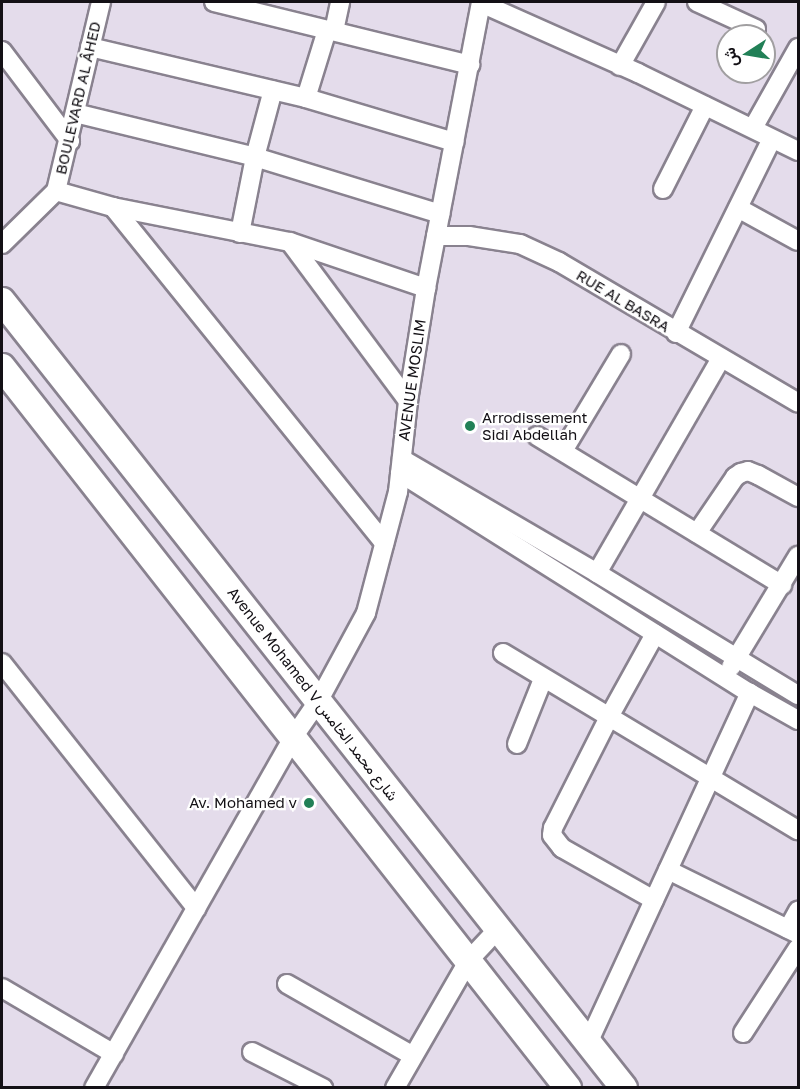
<!DOCTYPE html>
<html>
<head>
<meta charset="utf-8">
<style>
  body { margin:0 }
  #map { position:relative; width:800px; height:1089px; overflow:hidden; background:#e4dceb; font-family:"Golos Text",Vazirmatn,sans-serif }
  div>[style] { position:absolute }
  .roads { filter:drop-shadow(2px 0 #89828f) drop-shadow(-2px 0 #89828f) drop-shadow(0 2px #89828f) drop-shadow(0 -2px #89828f) }
  .street>* { height:18px; margin:-9px; padding:0 9px; transform-origin:9px; border-radius:9px; background:#fff }
  .secondary>* { height:26px; margin:-13px; padding:0 13px; transform-origin:13px; border-radius:13px; background:#fff }
  .dots>* { width:16px; height:16px; translate:-50% -50%; box-sizing:border-box; border:3px solid #fff; border-radius:50% }
  span { translate:-50% -50%; white-space:nowrap; text-align:center; line-height:1.15; -webkit-text-stroke:4.5px #fff; paint-order:stroke }
  .street-label { font-size:15px; color:#131015 }
  .poi-label { font-size:15px; color:#131015 }
  .left { translate:0 -50%; text-align:left }
  .right { translate:-100% -50%; text-align:right }
  .frame { position:absolute; inset:0; border:3px solid #131015; pointer-events:none }
  .north { position:absolute; left:716px; top:24px; width:60px; height:60px; box-sizing:border-box; background:#fff; border:2px solid #a19fa1; border-radius:50%; rotate:258deg; font-size:16px; font-weight:700; line-height:24px; text-align:center; color:#131015 }
  .north::after { content:''; display:block; margin:auto; width:21px; height:27px; background:#228057; clip-path:polygon(50% 0,100% 100%,50% 72%,0 100%) }
</style>
</head>
<body>
<div id="map">
  <div class="roads">
    <div class="street">
      <div style="left:214px;top:2px;width:264px;rotate:13.8deg"></div>
      <div style="left:697px;top:2px;width:65px;rotate:24.6deg"></div>
      <div style="left:481px;top:3px;width:172px;rotate:24deg"></div>
      <div style="left:638px;top:73px;width:178px;rotate:26deg"></div>
      <div style="left:334px;top:31px;width:30px;rotate:-78deg"></div>
      <div style="left:90px;top:47px;width:222px;rotate:13.3deg"></div>
      <div style="left:306px;top:98px;width:155px;rotate:16.5deg"></div>
      <div style="left:2px;top:51px;width:113px;rotate:52.9deg"></div>
      <div style="left:620px;top:66px;width:73px;rotate:-60.6deg"></div>
      <div style="left:306px;top:98px;width:71px;rotate:-72.8deg"></div>
      <div style="left:75px;top:113px;width:185px;rotate:13.7deg"></div>
      <div style="left:255px;top:157px;width:194px;rotate:17.1deg"></div>
      <div style="left:753px;top:128px;width:92px;rotate:-60.6deg"></div>
      <div style="left:663px;top:189px;width:93px;rotate:-63.2deg"></div>
      <div style="left:56px;top:191px;width:59px;rotate:15.7deg"></div>
      <div style="left:113px;top:207px;width:180px;rotate:11.2deg"></div>
      <div style="left:290px;top:242px;width:144px;rotate:18.7deg"></div>
      <div style="left:113px;top:207px;width:432px;rotate:51.1deg"></div>
      <div style="left:738px;top:208px;width:68px;rotate:28.8deg"></div>
      <div style="left:240px;top:233px;width:77px;rotate:-78.8deg"></div>
      <div style="left:255px;top:157px;width:69px;rotate:-75deg"></div>
      <div style="left:436px;top:236px;width:33px"></div>
      <div style="left:469px;top:236px;width:52px;rotate:8.9deg"></div>
      <div style="left:520px;top:244px;width:43px;rotate:24.8deg"></div>
      <div style="left:559px;top:262px;width:277px;rotate:30.5deg"></div>
      <div style="left:290px;top:242px;width:198px;rotate:53.4deg"></div>
      <div style="left:2px;top:244px;width:76px;rotate:-44.5deg"></div>
      <div style="left:56px;top:191px;width:194px;rotate:-76.6deg"></div>
      <div style="left:676px;top:333px;width:216px;rotate:-63.7deg"></div>
      <div style="left:537px;top:436px;width:287px;rotate:31.3deg"></div>
      <div style="left:563px;top:451px;width:113px;rotate:-59.1deg"></div>
      <div style="left:402px;top:459px;width:226px;rotate:30.3deg"></div>
      <div style="left:597px;top:573px;width:235px;rotate:31.3deg"></div>
      <div style="left:400px;top:473px;width:413px;rotate:32.2deg"></div>
      <div style="left:750px;top:693px;width:55px;rotate:29.4deg"></div>
      <div style="left:697px;top:533px;width:68px;rotate:-55.8deg"></div>
      <div style="left:735px;top:477px;width:7px;rotate:-34deg"></div>
      <div style="left:741px;top:473px;width:7px;rotate:-16deg"></div>
      <div style="left:748px;top:471px;width:11px;rotate:22deg"></div>
      <div style="left:758px;top:475px;width:46px;rotate:28.8deg"></div>
      <div style="left:597px;top:573px;width:248px;rotate:-60deg"></div>
      <div style="left:503px;top:653px;width:344px;rotate:31deg"></div>
      <div style="left:2px;top:663px;width:313px;rotate:51.6deg"></div>
      <div style="left:731px;top:667px;width:130px;rotate:-58.9deg"></div>
      <div style="left:517px;top:744px;width:70px;rotate:-68.2deg"></div>
      <div style="left:668px;top:870px;width:145px;rotate:26.2deg"></div>
      <div style="left:654px;top:900px;width:106px;rotate:-150.5deg"></div>
      <div style="left:562px;top:848px;width:16px;rotate:-128deg"></div>
      <div style="left:552px;top:835px;width:7px;rotate:-82deg"></div>
      <div style="left:553px;top:828px;width:124px;rotate:-63.2deg"></div>
      <div style="left:609px;top:717px;width:95px;rotate:-61deg"></div>
      <div style="left:788px;top:929px;width:21px;rotate:-61deg"></div>
      <div style="left:287px;top:984px;width:145px;rotate:29.7deg"></div>
      <div style="left:2px;top:988px;width:130px;rotate:30.5deg"></div>
      <div style="left:743px;top:1033px;width:101px;rotate:-57.1deg"></div>
      <div style="left:588px;top:1043px;width:386px;rotate:-65.2deg"></div>
      <div style="left:252px;top:1052px;width:80px;rotate:26.9deg"></div>
      <div style="left:94px;top:1088px;width:401px;rotate:-60.4deg"></div>
      <div style="left:292px;top:739px;width:47px;rotate:-55.3deg"></div>
      <div style="left:319px;top:700px;width:99px;rotate:-61.6deg"></div>
      <div style="left:366px;top:613px;width:125px;rotate:-75.2deg"></div>
      <div style="left:398px;top:492px;width:92px;rotate:-83.7deg"></div>
      <div style="left:408px;top:401px;width:114px;rotate:-80.9deg"></div>
      <div style="left:426px;top:288px;width:291px;rotate:-79.1deg"></div>
      <div style="left:395px;top:1088px;width:148px;rotate:-60deg"></div>
      <div style="left:469px;top:960px;width:42px;rotate:-46.9deg"></div>
    </div>
    <div class="secondary">
      <div style="left:2px;top:301px;width:1003px;rotate:51.68deg"></div>
      <div style="left:2px;top:367px;width:917px;rotate:51.87deg"></div>
    </div>
  </div>
  <div class="dots">
    <div style="left:470px;top:426px;background:#228057"></div>
    <div style="left:309px;top:803px;background:#228057"></div>
  </div>
  <div class="street-label">
    <span style="left:78px;top:98px;rotate:-77deg">BOULEVARD AL ÂHED</span>
    <span style="left:623px;top:301px;rotate:31deg">RUE AL BASRA</span>
    <span style="left:412px;top:380px;rotate:-82deg">AVENUE MOSLIM</span>
    <span style="left:313px;top:694px;rotate:52deg">Avenue Mohamed V شارع محمد الخامس</span>
  </div>
  <div class="poi-label">
    <span class="left" style="left:482px;top:426px">Arrodissement<br>Sidi Abdellah</span>
    <span class="right" style="left:297px;top:803px">Av. Mohamed v</span>
  </div>
  <div class="frame"></div>
  <div class="north">ش</div>
</div>
</body>
</html>
